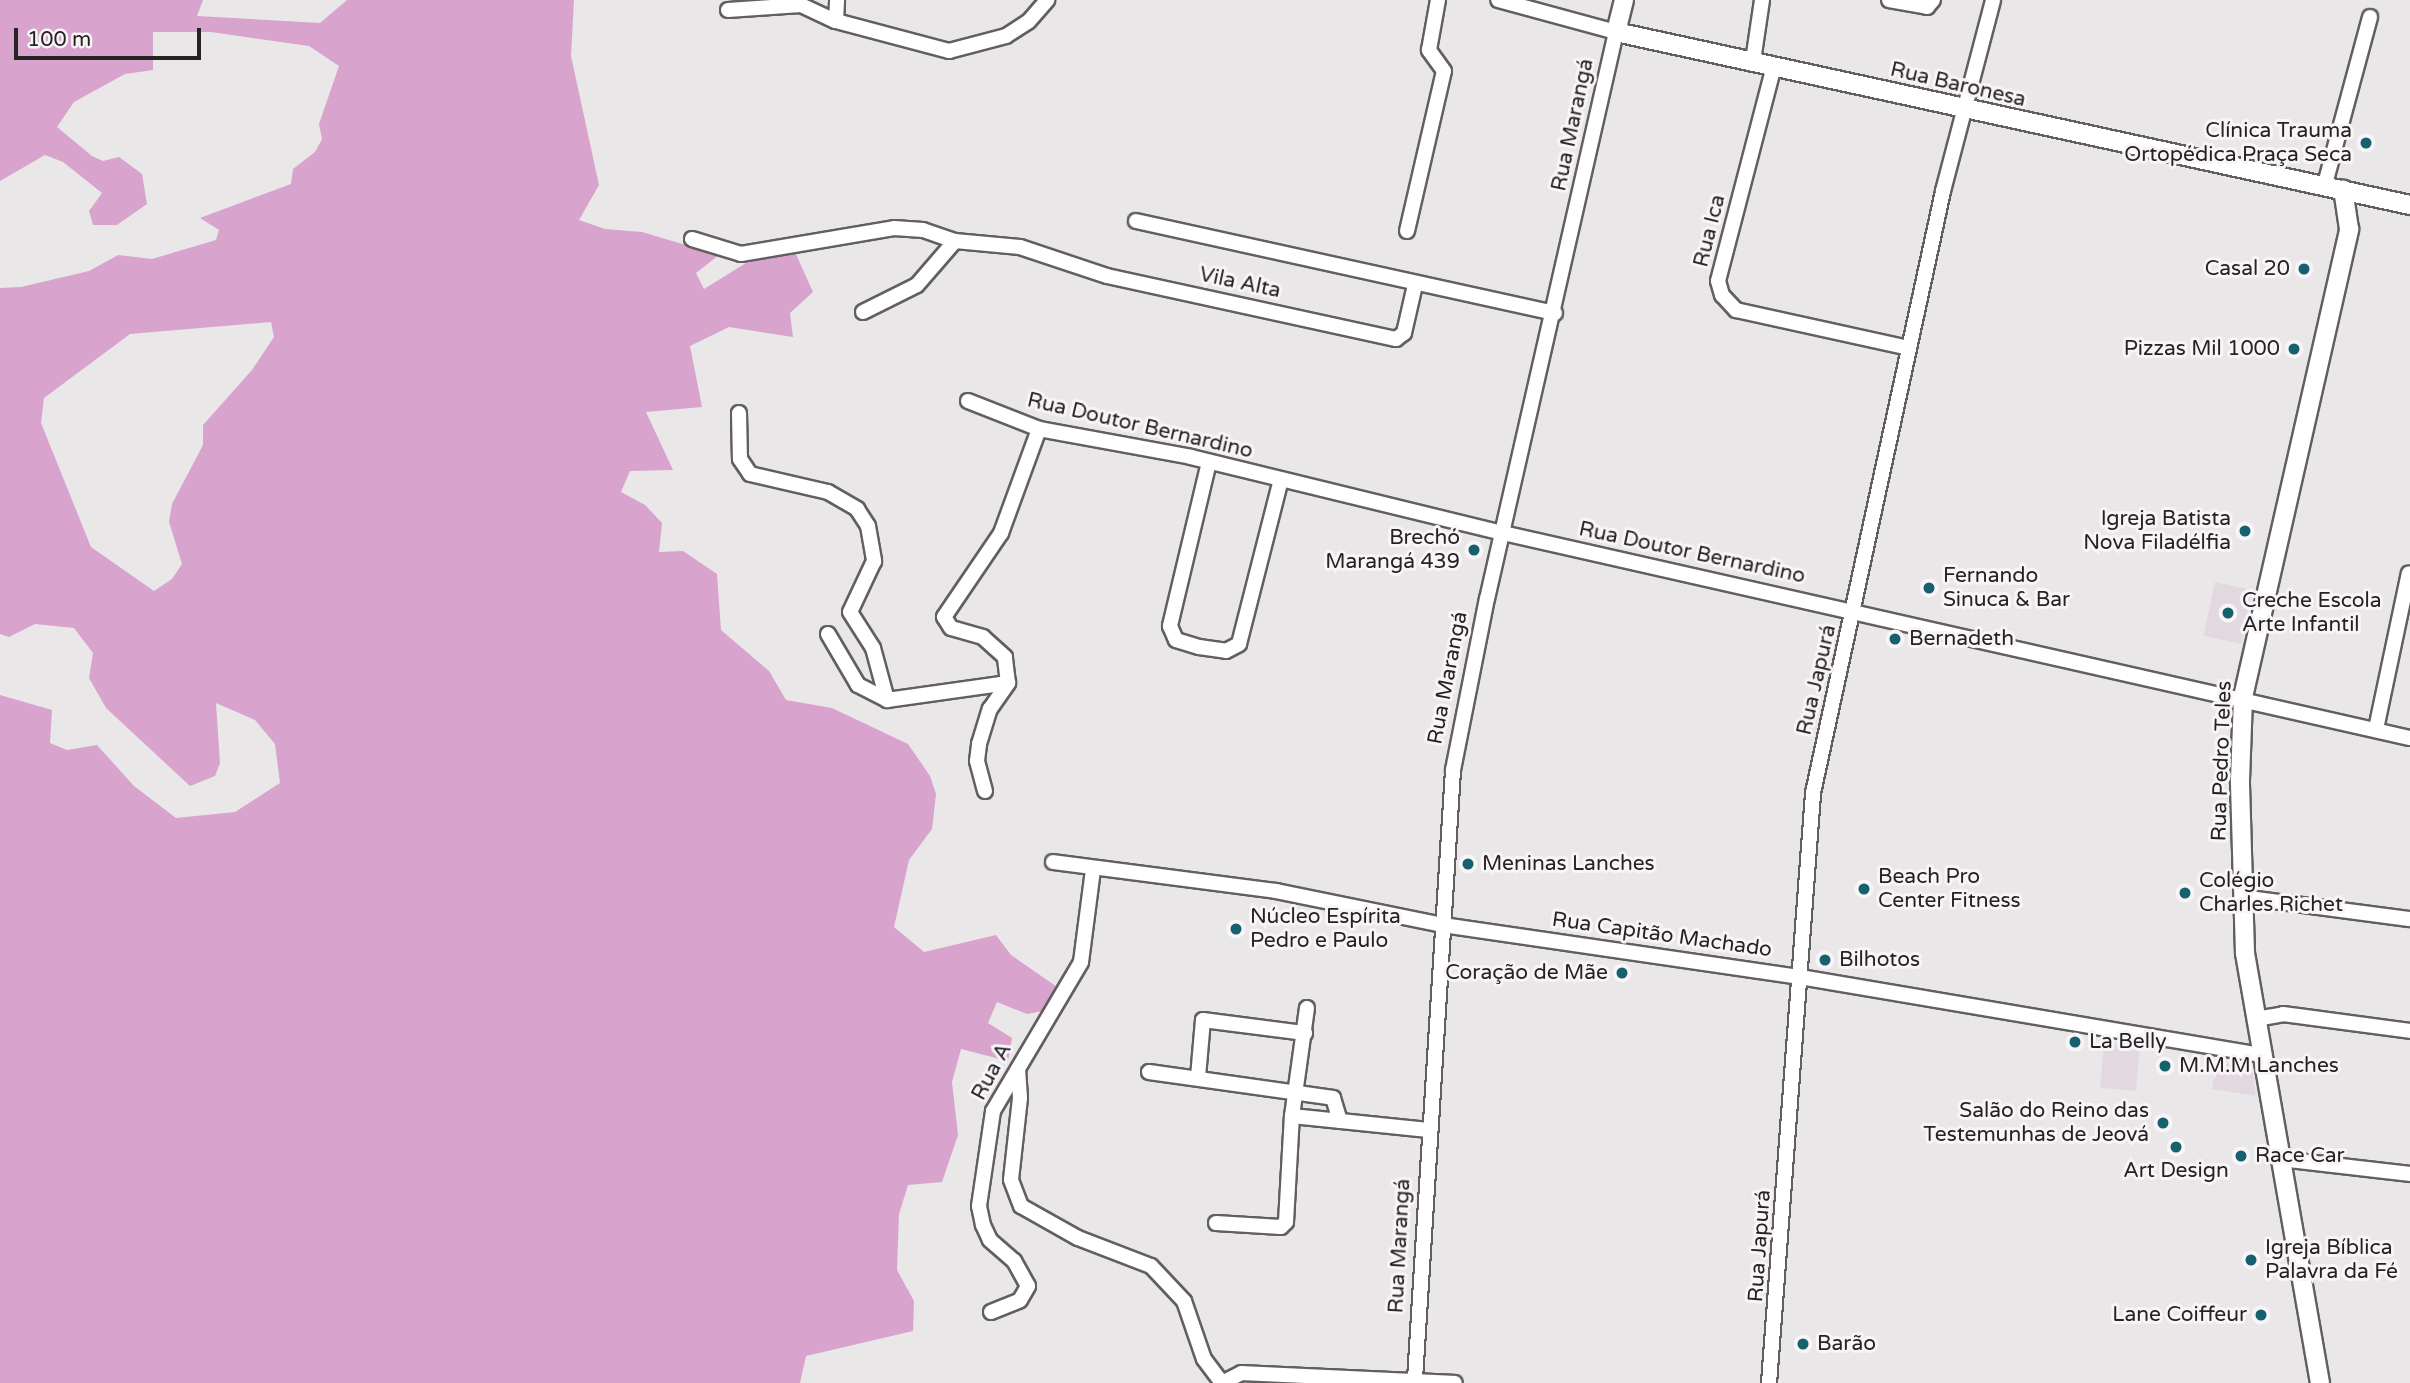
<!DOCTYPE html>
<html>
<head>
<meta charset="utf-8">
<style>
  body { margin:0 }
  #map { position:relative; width:2410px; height:1383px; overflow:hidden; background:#eae7e9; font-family:"Varela Round",sans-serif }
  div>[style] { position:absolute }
  .built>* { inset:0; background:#e2d9e0; transform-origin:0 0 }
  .green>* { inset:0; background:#d8a3cd }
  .roads { filter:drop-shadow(2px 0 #625f61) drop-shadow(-2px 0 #625f61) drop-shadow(0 2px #625f61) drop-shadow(0 -2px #625f61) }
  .minor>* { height:14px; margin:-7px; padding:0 7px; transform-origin:7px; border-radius:7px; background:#fff }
  .tertiary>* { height:18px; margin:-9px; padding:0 9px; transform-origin:9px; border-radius:9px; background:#fff }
  .dots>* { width:19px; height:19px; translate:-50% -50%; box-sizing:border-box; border:4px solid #f8f4f7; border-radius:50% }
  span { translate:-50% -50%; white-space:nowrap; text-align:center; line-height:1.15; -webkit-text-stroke:6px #f8f4f7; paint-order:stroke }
  .street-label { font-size:21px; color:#242223 }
  .poi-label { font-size:21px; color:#242223 }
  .right { translate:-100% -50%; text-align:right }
  .left { translate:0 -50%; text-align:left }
  .scale { position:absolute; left:14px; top:28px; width:187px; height:32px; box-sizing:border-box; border:4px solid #242223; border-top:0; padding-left:9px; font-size:21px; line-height:24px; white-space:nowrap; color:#242223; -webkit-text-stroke:5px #f8f4f7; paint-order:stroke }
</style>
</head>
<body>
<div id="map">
  <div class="built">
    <div style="left:2215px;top:582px;width:38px;height:55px;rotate:12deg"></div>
    <div style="left:2104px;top:1043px;width:36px;height:45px;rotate:5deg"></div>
    <div style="clip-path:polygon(2227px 1063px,2253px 1073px,2256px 1096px,2212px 1089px,2215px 1071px,2225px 1072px)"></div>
  </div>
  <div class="green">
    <div style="clip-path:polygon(evenodd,0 0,203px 0,197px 16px,320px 23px,347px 0,574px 0,571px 56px,599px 185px,579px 220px,605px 229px,642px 232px,719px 255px,696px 273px,704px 289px,746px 263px,795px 252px,813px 292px,790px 313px,793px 337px,729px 327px,690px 346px,702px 407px,646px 412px,673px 470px,630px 471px,621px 492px,645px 505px,662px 523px,659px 552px,683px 551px,717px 574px,721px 630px,769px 671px,786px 700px,832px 708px,908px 744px,930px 776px,936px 794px,932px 829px,909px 860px,894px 927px,924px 952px,996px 935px,1011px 955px,1060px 989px,1048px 1010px,1027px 1014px,997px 1002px,988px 1023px,1012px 1038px,1008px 1061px,961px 1049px,952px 1082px,958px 1135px,942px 1182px,908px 1185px,899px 1214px,897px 1270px,914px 1301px,913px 1331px,806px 1356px,800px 1383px,0 1383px,0 695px,52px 710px,50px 743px,67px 750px,97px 745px,134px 786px,176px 818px,235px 812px,280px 783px,275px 744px,255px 720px,216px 703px,220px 763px,215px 776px,190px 786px,106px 708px,89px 678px,93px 653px,74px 628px,35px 624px,9px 637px,0 634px,0 288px,21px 287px,89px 271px,118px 255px,152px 259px,216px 240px,219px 230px,200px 218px,291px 184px,293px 169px,315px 152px,322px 139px,319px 124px,339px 66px,309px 46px,211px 32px,153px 32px,153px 70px,125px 74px,74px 102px,57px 127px,92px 156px,103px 161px,119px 157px,142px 174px,147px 204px,117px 225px,93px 225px,89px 211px,102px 193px,63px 162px,45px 155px,0 181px,0 0,271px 322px,274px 337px,252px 370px,203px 425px,203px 445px,172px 504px,169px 522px,182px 564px,172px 579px,154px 591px,91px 547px,41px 423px,44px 398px,130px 334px,271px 322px)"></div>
  </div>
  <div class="roads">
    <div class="minor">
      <div style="left:1889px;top:0;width:39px;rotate:10deg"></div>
      <div style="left:1927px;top:7px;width:9px;rotate:-49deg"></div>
      <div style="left:728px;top:10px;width:73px;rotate:-3.9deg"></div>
      <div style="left:801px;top:5px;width:38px;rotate:25deg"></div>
      <div style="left:836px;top:21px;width:117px;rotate:14.9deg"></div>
      <div style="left:949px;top:51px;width:59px;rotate:-14.7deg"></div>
      <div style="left:1006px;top:36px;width:27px;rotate:-33deg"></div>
      <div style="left:1029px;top:21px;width:28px;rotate:-49deg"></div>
      <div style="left:836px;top:21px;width:21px;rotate:-87deg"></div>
      <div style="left:1753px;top:61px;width:62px;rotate:-81.6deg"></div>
      <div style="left:1774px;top:66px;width:222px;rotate:104.6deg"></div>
      <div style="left:1718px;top:281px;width:15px;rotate:74deg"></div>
      <div style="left:1722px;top:295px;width:21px;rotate:47deg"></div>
      <div style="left:1736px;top:310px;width:177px;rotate:12.4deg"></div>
      <div style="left:2325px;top:184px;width:173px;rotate:-74.9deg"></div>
      <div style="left:1136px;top:221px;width:429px;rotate:12.4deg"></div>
      <div style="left:1407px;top:231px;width:164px;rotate:-77deg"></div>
      <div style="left:1444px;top:71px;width:26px;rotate:-126deg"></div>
      <div style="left:1429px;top:50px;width:51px;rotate:-79.8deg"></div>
      <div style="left:692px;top:239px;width:51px;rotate:17deg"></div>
      <div style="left:741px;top:254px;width:155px;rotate:-9.6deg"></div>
      <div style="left:894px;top:228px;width:29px;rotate:4deg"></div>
      <div style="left:923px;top:230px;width:34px;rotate:19deg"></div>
      <div style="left:955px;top:241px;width:65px;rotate:5.3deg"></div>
      <div style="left:1020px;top:247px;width:92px;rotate:18.4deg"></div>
      <div style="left:1107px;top:276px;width:296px;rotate:12.3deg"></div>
      <div style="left:1396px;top:339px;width:10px;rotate:-37deg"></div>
      <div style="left:1404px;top:333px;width:49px;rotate:-77.1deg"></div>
      <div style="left:863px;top:312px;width:60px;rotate:-26.6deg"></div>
      <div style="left:917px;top:285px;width:58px;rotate:-49.2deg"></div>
      <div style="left:968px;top:401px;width:76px;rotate:21.5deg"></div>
      <div style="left:1039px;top:429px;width:155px;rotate:10.4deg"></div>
      <div style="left:1191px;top:457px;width:321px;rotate:13.7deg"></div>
      <div style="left:1503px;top:533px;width:930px;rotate:12.74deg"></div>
      <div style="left:739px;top:413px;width:46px;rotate:88.8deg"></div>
      <div style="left:740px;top:459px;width:18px;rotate:56deg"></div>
      <div style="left:750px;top:474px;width:80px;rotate:13deg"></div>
      <div style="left:828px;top:492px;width:34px;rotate:30deg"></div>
      <div style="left:857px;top:509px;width:20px;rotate:57deg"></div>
      <div style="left:868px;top:526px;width:36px;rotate:80deg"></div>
      <div style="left:874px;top:561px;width:56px;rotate:115.2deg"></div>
      <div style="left:850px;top:612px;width:43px;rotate:57.4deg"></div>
      <div style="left:873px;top:648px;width:54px;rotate:74.9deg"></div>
      <div style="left:887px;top:700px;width:122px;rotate:-8deg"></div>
      <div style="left:1209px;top:462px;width:169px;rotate:103.4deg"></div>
      <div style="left:1170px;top:626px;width:15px;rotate:67deg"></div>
      <div style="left:1176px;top:640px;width:24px;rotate:17deg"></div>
      <div style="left:1199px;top:647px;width:27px;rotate:8deg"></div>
      <div style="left:1226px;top:651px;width:15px;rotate:-28deg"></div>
      <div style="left:1239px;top:644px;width:170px;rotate:-75.7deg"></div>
      <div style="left:828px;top:634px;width:59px;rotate:59.5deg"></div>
      <div style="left:858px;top:685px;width:33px;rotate:27deg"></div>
      <div style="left:2376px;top:729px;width:159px;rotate:-78.1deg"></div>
      <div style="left:985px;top:791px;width:31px;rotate:-105deg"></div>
      <div style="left:977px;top:761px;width:17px;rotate:-83deg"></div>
      <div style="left:979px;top:744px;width:37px;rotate:-73deg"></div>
      <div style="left:990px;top:709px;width:32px;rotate:-55deg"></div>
      <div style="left:1008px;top:683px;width:26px;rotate:-97deg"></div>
      <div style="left:1005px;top:657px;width:30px;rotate:-138deg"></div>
      <div style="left:983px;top:637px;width:33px;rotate:-164deg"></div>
      <div style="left:951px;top:628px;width:13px;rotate:-122deg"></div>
      <div style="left:944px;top:617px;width:102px;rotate:-55.8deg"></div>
      <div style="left:1001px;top:533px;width:111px;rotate:-69.9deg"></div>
      <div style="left:1053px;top:862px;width:225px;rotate:7.4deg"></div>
      <div style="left:1276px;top:891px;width:170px;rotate:11.5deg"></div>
      <div style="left:1443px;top:925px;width:361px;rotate:8.3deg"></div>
      <div style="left:1800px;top:977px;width:470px;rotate:9.6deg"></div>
      <div style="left:2242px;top:897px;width:169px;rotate:7.5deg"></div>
      <div style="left:2256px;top:1019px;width:27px;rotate:-10deg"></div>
      <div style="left:2283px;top:1014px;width:128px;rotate:7.6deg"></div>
      <div style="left:1018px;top:1069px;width:29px;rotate:86deg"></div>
      <div style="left:1020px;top:1098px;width:82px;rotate:96.3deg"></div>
      <div style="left:1011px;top:1180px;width:28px;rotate:69deg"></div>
      <div style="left:1021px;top:1206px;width:65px;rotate:29.3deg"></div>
      <div style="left:1078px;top:1238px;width:78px;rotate:21deg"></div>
      <div style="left:1151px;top:1266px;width:48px;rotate:46.7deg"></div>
      <div style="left:1184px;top:1301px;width:61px;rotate:71deg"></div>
      <div style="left:1204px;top:1359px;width:30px;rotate:53deg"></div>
      <div style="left:1222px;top:1383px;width:22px;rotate:-27deg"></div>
      <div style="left:1242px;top:1373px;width:213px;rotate:2.7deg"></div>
      <div style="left:1149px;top:1072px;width:186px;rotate:8deg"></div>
      <div style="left:1333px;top:1098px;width:24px;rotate:73deg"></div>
      <div style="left:1198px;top:1077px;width:57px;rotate:-85deg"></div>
      <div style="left:1203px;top:1020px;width:103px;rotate:7.3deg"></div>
      <div style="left:1292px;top:1116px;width:137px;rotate:5.9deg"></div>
      <div style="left:2281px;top:1159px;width:130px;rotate:6.6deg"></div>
      <div style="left:1216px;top:1223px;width:65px;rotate:3.5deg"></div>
      <div style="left:1281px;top:1227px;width:7px;rotate:-45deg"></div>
      <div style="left:1286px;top:1222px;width:106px;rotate:-86.8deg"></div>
      <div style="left:1292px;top:1116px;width:109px;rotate:-82.1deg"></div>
      <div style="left:991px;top:1312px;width:31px;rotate:-22deg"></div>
      <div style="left:1020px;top:1300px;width:16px;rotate:-60deg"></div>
      <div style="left:1028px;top:1286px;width:29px;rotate:-119deg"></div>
      <div style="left:1014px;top:1261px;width:32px;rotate:-139deg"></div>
      <div style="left:990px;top:1240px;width:17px;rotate:-115deg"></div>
      <div style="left:983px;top:1225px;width:19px;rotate:-102deg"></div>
      <div style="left:979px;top:1206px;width:96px;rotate:-81.6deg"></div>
      <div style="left:993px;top:1111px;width:173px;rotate:-59.4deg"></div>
      <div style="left:1081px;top:962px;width:94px;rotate:-82.6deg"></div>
      <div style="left:1415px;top:1379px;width:610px;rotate:-86.43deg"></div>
      <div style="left:1453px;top:770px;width:174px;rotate:-78.8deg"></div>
      <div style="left:1487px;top:599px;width:581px;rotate:-77.18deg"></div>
      <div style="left:1616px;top:32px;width:122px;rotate:-164.8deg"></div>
      <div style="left:1769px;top:1383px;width:592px;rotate:-85.73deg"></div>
      <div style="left:1813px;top:793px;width:616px;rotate:-77.81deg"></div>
      <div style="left:1943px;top:191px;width:197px;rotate:-75.3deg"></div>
    </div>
    <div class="tertiary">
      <div style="left:1624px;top:0;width:33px;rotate:104deg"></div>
      <div style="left:1616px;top:32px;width:813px;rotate:12.29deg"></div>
      <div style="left:2320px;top:1383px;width:436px;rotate:-99.9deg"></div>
      <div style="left:2245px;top:953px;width:173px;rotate:-91.7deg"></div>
      <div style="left:2240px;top:780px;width:83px;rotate:-87.9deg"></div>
      <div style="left:2243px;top:697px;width:480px;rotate:-77.2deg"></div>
      <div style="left:2349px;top:229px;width:40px;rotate:-98.5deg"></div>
    </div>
  </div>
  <div class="dots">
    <div style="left:2366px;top:143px;background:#15616d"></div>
    <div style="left:2304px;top:269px;background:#15616d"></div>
    <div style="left:2294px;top:349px;background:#15616d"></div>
    <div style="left:2245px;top:531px;background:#15616d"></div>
    <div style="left:1474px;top:550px;background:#15616d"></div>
    <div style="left:1929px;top:588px;background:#15616d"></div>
    <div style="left:2228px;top:613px;background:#15616d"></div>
    <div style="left:1895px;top:639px;background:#15616d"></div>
    <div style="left:1468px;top:864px;background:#15616d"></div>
    <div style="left:1864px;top:889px;background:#15616d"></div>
    <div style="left:2185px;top:893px;background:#15616d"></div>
    <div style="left:1236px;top:929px;background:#15616d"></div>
    <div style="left:1825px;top:960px;background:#15616d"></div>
    <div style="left:1622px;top:973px;background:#15616d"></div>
    <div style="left:2075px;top:1042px;background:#15616d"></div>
    <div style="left:2165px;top:1066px;background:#15616d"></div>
    <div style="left:2163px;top:1123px;background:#15616d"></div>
    <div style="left:2176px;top:1147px;background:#15616d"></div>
    <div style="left:2241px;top:1156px;background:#15616d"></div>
    <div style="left:2251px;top:1260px;background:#15616d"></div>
    <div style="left:2261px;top:1315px;background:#15616d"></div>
    <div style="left:1803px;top:1344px;background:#15616d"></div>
  </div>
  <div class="street-label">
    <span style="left:1958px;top:85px;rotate:13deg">Rua Baronesa</span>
    <span style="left:1573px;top:125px;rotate:-78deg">Rua Marangá</span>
    <span style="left:1710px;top:231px;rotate:-76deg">Rua Ica</span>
    <span style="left:1240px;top:283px;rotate:12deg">Vila Alta</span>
    <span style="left:1140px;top:426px;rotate:13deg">Rua Doutor Bernardino</span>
    <span style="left:1692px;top:553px;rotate:12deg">Rua Doutor Bernardino</span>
    <span style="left:1448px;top:678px;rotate:-79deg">Rua Marangá</span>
    <span style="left:1817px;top:680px;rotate:-77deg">Rua Japurá</span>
    <span style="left:2222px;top:761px;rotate:-88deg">Rua Pedro Teles</span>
    <span style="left:1662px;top:935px;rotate:8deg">Rua Capitão Machado</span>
    <span style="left:992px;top:1072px;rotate:-62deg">Rua A</span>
    <span style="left:1400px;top:1246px;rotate:-87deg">Rua Marangá</span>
    <span style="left:1760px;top:1246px;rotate:-86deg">Rua Japurá</span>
  </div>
  <div class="poi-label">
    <span class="right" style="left:2352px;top:143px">Clínica Trauma<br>Ortopédica Praça Seca</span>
    <span class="right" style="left:2290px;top:269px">Casal 20</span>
    <span class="right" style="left:2280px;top:349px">Pizzas Mil 1000</span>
    <span class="right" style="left:2231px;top:531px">Igreja Batista<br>Nova Filadélfia</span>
    <span class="right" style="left:1460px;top:550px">Brechó<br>Marangá 439</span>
    <span class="left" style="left:1943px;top:588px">Fernando<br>Sinuca &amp; Bar</span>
    <span class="left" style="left:2242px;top:613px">Creche Escola<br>Arte Infantil</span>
    <span class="left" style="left:1909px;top:639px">Bernadeth</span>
    <span class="left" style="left:1482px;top:864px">Meninas Lanches</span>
    <span class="left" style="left:1878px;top:889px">Beach Pro<br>Center Fitness</span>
    <span class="left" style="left:2199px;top:893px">Colégio<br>Charles Richet</span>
    <span class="left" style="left:1250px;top:929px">Núcleo Espírita<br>Pedro e Paulo</span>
    <span class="left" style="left:1839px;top:960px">Bilhotos</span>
    <span class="right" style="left:1608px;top:973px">Coração de Mãe</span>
    <span class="left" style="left:2089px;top:1042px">La Belly</span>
    <span class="left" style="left:2179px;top:1066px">M.M.M Lanches</span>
    <span class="right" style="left:2149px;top:1123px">Salão do Reino das<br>Testemunhas de Jeová</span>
    <span class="left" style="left:2255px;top:1156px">Race Car</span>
    <span style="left:2176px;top:1171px">Art Design</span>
    <span class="left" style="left:2265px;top:1260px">Igreja Bíblica<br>Palavra da Fé</span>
    <span class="right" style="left:2247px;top:1315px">Lane Coiffeur</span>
    <span class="left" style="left:1817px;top:1344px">Barão</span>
  </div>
  <div class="scale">100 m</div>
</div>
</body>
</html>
